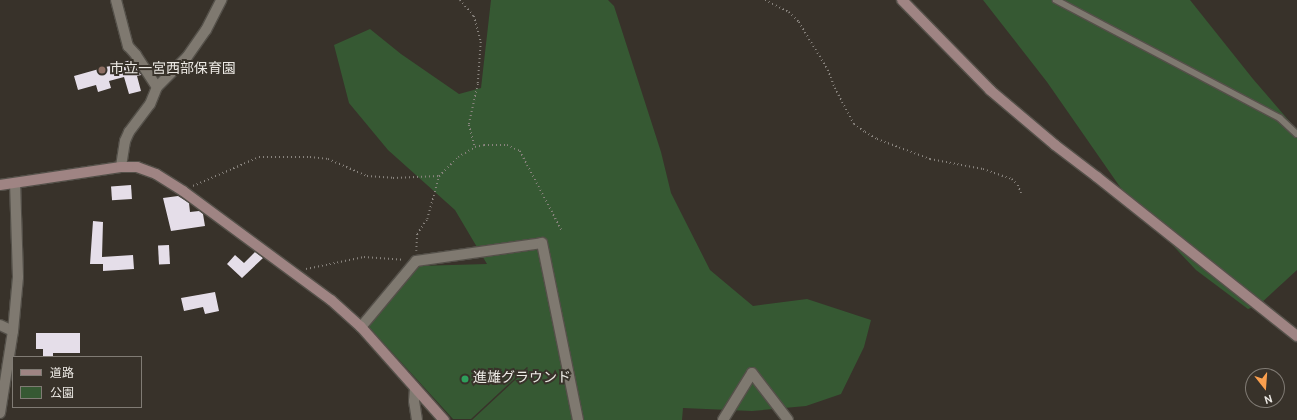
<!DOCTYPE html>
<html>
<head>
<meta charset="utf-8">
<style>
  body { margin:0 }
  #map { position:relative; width:1297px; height:420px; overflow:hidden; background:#38322a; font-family:Overpass,"Noto Sans JP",sans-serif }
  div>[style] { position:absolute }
  .green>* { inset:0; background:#365933 }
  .building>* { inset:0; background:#e5dee9; transform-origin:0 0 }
  .path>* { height:1.5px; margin-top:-0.75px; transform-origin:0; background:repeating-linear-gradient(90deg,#89847e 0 1px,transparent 0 4px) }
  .roads { filter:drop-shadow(1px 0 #545049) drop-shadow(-1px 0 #545049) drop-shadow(0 1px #545049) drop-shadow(0 -1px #545049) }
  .lane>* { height:5.5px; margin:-2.75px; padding:0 2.75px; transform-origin:2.75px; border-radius:2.75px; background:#7f7970 }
  .street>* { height:10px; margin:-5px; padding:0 5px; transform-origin:5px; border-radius:5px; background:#7f7970 }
  .secondary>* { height:10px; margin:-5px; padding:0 5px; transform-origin:5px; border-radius:5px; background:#9f8483 }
  .dots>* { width:11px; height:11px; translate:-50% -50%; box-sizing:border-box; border:2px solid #38322a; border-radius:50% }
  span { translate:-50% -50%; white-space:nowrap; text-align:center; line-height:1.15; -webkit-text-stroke:4px #38322a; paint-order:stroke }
  .poi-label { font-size:14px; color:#ece9e4 }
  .left { translate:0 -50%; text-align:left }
  .legend { position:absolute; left:12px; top:356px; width:130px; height:52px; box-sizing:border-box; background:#38322a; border:1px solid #807b74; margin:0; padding:5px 7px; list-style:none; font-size:12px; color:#ece9e4 }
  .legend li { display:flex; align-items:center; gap:8px; height:20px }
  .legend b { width:20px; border:1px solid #807b74 }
  .north { position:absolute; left:1245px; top:368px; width:40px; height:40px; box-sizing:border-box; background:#38322a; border:1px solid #807b74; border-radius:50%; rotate:163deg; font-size:11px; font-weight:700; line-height:16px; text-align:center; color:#ece9e4 }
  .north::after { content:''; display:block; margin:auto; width:14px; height:18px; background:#fa9f4e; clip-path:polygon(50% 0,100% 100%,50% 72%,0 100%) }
</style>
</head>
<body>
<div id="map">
  <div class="green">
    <div style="clip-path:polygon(491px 0,608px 0,614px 6px,661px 152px,671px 193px,710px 270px,753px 306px,807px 299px,871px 320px,864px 347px,841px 394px,806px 406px,752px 411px,683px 408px,682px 420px,472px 420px,528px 368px,527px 367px,471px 419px,453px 419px,368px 326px,417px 266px,487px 264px,455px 210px,388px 150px,349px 103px,334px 45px,370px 29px,401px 54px,459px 94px,481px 88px)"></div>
    <div style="clip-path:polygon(983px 0,1190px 0,1253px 79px,1297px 130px,1297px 270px,1259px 305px,1248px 309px,1196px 270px,1127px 197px,1047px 82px)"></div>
  </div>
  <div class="building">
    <div style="clip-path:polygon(131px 60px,141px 75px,137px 76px,141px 91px,129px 94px,124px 77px,109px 81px,111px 88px,98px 92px,96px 85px,78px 90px,74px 76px)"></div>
    <div style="left:131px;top:185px;width:14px;height:20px;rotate:86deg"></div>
    <div style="clip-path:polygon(178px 196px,189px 203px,190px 212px,199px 211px,203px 214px,205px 226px,171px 231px,163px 198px)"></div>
    <div style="clip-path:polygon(93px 221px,103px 222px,102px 257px,133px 255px,134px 269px,103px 271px,103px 264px,90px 264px)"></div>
    <div style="left:169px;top:245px;width:19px;height:11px;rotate:87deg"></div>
    <div style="clip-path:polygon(255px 252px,263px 258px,242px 278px,227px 264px,235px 255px,244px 263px)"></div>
    <div style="clip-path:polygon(215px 292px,219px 311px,205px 314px,203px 307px,184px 311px,181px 298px)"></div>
    <div style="clip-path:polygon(36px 333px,80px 333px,80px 353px,53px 353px,53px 357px,43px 357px,43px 349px,36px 349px)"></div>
  </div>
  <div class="path">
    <div style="left:460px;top:0;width:21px;rotate:49deg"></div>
    <div style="left:474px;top:16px;width:27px;rotate:75deg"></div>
    <div style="left:481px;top:42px;width:42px;rotate:94.1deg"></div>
    <div style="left:478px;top:84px;width:42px;rotate:102.4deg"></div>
    <div style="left:469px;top:125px;width:23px;rotate:75deg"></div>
    <div style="left:765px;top:0;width:27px;rotate:27deg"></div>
    <div style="left:789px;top:12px;width:14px;rotate:45deg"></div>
    <div style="left:799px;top:22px;width:56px;rotate:58.9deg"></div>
    <div style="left:828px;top:70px;width:19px;rotate:69deg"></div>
    <div style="left:835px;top:88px;width:41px;rotate:62.2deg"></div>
    <div style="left:854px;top:124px;width:14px;rotate:36deg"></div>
    <div style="left:865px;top:132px;width:14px;rotate:30deg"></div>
    <div style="left:877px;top:139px;width:57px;rotate:20.7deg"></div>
    <div style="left:930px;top:159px;width:54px;rotate:10.7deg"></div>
    <div style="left:983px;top:169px;width:31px;rotate:19deg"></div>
    <div style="left:1012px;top:179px;width:8px;rotate:45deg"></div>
    <div style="left:1018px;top:185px;width:9px;rotate:69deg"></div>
    <div style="left:193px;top:186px;width:72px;rotate:-23.7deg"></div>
    <div style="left:259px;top:157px;width:51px"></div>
    <div style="left:310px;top:157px;width:18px;rotate:6deg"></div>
    <div style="left:328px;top:159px;width:43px;rotate:23.6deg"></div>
    <div style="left:367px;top:176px;width:26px;rotate:4deg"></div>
    <div style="left:393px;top:178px;width:46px;rotate:-2.5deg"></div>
    <div style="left:416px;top:251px;width:17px;rotate:-87deg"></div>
    <div style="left:417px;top:234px;width:18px;rotate:-56deg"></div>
    <div style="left:427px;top:219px;width:45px;rotate:-74.4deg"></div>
    <div style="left:439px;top:176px;width:27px;rotate:-45deg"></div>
    <div style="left:458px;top:157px;width:20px;rotate:-30deg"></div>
    <div style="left:475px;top:147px;width:9px;rotate:-13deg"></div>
    <div style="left:484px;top:145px;width:23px"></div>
    <div style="left:507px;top:145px;width:14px;rotate:25deg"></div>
    <div style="left:520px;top:151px;width:90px;rotate:62.3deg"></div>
    <div style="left:306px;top:269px;width:59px;rotate:-11.7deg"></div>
    <div style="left:364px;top:257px;width:39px;rotate:4deg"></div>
  </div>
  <div class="roads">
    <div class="lane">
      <div style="left:1056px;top:0;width:253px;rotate:27.8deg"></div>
      <div style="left:1280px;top:118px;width:23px;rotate:43deg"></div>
    </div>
    <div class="street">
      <div style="left:116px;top:0;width:48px;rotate:75.4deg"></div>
      <div style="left:128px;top:46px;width:12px;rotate:48deg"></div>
      <div style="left:136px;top:55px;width:38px;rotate:57deg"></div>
      <div style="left:157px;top:87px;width:18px;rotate:112deg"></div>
      <div style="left:150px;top:104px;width:35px;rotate:127deg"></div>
      <div style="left:129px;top:132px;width:10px;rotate:114deg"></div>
      <div style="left:125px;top:141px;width:26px;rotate:99deg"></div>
      <div style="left:157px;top:87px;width:42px;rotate:-45deg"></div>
      <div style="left:187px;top:57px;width:33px;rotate:-55deg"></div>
      <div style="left:206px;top:30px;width:34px;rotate:-63deg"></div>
      <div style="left:0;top:325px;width:14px;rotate:25deg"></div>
      <div style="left:361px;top:327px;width:86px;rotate:-50.2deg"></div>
      <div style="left:416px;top:261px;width:127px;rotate:-8.1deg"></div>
      <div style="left:542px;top:243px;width:181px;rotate:78.5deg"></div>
      <div style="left:415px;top:388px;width:13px;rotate:94deg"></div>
      <div style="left:414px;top:401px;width:19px;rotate:81deg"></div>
      <div style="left:0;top:413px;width:83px;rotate:-81deg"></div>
      <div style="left:13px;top:331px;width:54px;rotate:-84.7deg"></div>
      <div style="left:18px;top:277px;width:93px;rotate:-91.8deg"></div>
      <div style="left:723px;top:420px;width:55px;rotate:-58.3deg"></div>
      <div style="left:752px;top:373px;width:59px;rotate:52.5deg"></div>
    </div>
    <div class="secondary">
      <div style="left:902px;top:0;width:126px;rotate:45.6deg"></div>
      <div style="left:990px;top:90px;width:85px;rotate:40.2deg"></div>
      <div style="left:1055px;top:145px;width:53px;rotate:37.3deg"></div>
      <div style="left:1097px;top:177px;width:256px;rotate:38.5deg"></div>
      <div style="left:0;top:185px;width:122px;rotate:-8.5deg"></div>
      <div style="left:121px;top:167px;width:16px"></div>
      <div style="left:137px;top:167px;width:20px;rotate:20deg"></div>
      <div style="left:156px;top:174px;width:32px;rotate:32deg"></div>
      <div style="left:183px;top:191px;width:184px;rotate:36.4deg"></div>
      <div style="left:331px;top:300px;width:40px;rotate:42deg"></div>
      <div style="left:361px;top:327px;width:125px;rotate:48.3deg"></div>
    </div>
  </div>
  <div class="dots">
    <div style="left:102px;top:70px;background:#8d6e63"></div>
    <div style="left:465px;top:379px;background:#2e9e5b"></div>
  </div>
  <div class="poi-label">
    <span class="left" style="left:110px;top:70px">市立一宮西部保育園</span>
    <span class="left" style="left:473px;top:379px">進雄グラウンド</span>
  </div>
  <ul class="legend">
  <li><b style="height:5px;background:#9f8483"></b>道路</li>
  <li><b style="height:11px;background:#365933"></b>公園</li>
  </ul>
  <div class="north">N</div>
</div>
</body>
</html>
